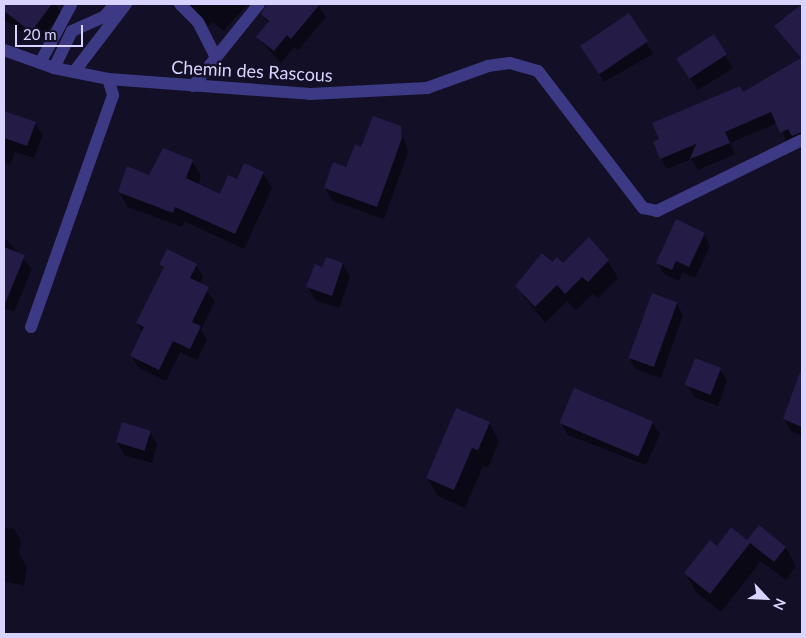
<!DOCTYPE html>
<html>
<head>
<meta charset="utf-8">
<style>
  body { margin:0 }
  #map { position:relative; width:806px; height:638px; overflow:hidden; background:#130f26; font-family:Lato,sans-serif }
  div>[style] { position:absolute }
  .shadow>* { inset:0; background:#0007 }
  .building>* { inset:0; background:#241b47; transform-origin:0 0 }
  .minor>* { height:12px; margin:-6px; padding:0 6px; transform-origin:6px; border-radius:6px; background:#3d3a85 }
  span { translate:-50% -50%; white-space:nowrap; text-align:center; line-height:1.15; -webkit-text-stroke:5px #130f26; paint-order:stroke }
  .street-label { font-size:18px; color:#d9d4ff }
  .frame { position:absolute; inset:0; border:5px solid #d9d4ff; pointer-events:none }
  .north { position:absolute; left:741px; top:573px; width:50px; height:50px; -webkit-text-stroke:4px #130f26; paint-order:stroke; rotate:115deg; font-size:14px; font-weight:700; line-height:20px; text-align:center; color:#d9d4ff }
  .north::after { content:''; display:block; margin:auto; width:18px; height:22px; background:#d9d4ff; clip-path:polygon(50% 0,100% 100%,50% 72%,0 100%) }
  .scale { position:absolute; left:15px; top:25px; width:68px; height:22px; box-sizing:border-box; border:2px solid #d9d4ff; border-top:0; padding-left:6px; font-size:15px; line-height:18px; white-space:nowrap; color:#d9d4ff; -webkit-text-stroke:4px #130f26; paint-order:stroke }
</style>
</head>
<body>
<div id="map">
  <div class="shadow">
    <div style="clip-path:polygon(4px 4px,55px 4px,61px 13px,38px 43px,4px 20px)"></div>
    <div style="clip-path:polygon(187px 4px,248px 4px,223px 31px,213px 22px,209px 26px)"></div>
    <div style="clip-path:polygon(273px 4px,317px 4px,326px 17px,298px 50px,294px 47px,281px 63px,257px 37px,268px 23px,264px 16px)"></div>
    <div style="clip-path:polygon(802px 6px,802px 143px,788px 143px,777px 123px,730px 143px,735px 154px,698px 170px,691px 159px,667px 169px,661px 159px,743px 93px,801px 59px,776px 26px)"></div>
    <div style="clip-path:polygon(629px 15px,653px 54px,604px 82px,588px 56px)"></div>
    <div style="clip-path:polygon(713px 35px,733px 68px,698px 90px,685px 71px)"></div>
    <div style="clip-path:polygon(4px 112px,35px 123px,43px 135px,34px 158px,15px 152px,10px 165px,5px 163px,4px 175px)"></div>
    <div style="clip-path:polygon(400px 127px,408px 152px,384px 219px,333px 201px,325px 188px,362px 148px)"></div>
    <div style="clip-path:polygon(192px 161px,201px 176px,198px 185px,220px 195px,237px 180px,263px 173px,272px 188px,244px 249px,184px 221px,182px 227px,128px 207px,119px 192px)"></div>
    <div style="clip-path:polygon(704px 234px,710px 246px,695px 278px,683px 272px,679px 281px,664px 274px,658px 263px)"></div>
    <div style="clip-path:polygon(4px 237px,32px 269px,14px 312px,4px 308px)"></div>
    <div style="clip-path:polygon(327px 259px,343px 264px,350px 277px,339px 308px,315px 300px,308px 287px)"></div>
    <div style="clip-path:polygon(608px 261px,618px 278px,598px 298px,592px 294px,576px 310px,567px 301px,545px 323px,516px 286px,552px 264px)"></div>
    <div style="clip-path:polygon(161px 265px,196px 265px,203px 277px,200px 284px,215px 301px,201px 329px,207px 340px,197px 360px,180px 352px,166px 381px,139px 368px,131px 356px,143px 333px,137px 323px,164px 270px)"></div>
    <div style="clip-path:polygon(676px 303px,683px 315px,661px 378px,635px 369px,629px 357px)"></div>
    <div style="clip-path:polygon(720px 369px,727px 381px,718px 406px,694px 397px,687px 384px)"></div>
    <div style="clip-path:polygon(790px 402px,802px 406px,802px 436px,791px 431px,784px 419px)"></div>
    <div style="clip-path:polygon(652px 422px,660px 434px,646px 465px,568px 435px,561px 423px)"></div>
    <div style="clip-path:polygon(489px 423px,499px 441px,488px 468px,483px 466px,465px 508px,438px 496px,427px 478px)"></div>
    <div style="clip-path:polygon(150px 432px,157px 444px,152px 463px,124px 455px,117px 442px)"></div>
    <div style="clip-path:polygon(759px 527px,786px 548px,796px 566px,786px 580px,761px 561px,721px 612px,696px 592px,685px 573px,717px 547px,747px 541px)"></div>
    <div style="clip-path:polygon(4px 528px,14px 529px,21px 541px,19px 554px,27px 567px,24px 585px,4px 582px)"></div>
  </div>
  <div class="building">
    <div style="clip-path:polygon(4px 4px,52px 4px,31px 32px,4px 11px)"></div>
    <div style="clip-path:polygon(267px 4px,320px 4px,291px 39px,287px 35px,274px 51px,256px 37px,269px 21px,261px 14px)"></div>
    <div style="clip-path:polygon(802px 4px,802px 132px,792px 136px,788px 129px,780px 133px,771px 112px,725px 132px,730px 143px,690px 159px,696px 144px,660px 159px,653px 142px,659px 139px,652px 123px,740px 86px,743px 92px,801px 58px,774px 26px)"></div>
    <div style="left:629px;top:13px;width:34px;height:59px;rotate:56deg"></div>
    <div style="left:714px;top:34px;width:24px;height:45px;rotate:57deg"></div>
    <div style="clip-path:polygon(4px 111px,36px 122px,27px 146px,4px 138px)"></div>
    <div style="clip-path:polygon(373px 116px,401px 126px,402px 138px,377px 207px,324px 188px,333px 162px,346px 167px,355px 144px,361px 147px)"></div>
    <div style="clip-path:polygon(163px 148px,193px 160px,186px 178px,220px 194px,228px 175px,237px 179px,244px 163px,264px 172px,235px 234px,175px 207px,173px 213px,118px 192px,127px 166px,149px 175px)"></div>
    <div style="clip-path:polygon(676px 219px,705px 233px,689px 267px,676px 261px,672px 270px,656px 263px)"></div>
    <div style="clip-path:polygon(589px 237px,609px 260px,588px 282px,582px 277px,565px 294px,557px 285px,535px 307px,515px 286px,542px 253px,552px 262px,557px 257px,563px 263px)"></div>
    <div style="clip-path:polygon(4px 247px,25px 255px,4px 306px)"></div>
    <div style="clip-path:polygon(167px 249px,197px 264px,190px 278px,209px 287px,192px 322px,201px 326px,190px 349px,173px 341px,159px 370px,130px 356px,144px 327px,136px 323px,164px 267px,159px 265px)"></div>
    <div style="clip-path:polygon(326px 257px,343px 263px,332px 296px,306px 287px,315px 264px,322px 267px)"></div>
    <div style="left:652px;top:293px;width:27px;height:69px;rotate:20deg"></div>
    <div style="left:695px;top:358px;width:28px;height:29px;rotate:21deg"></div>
    <div style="clip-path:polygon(800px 372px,802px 372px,802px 427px,783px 419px)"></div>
    <div style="left:574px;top:388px;width:86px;height:38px;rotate:23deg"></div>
    <div style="clip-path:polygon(456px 408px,490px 422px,478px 450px,472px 448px,454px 490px,426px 478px)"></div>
    <div style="left:122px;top:422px;width:30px;height:21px;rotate:17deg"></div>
    <div style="clip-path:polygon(759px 525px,786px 547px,774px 562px,750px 543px,710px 594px,684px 573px,710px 540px,717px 546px,731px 527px,747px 540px)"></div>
  </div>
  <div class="minor">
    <div style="left:180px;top:4px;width:25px;rotate:45deg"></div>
    <div style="left:198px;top:22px;width:39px;rotate:63deg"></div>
    <div style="left:4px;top:50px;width:53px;rotate:19.8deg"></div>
    <div style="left:54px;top:68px;width:55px;rotate:11.5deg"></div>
    <div style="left:108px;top:79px;width:203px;rotate:4.2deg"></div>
    <div style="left:310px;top:94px;width:117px;rotate:-2.9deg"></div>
    <div style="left:427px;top:88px;width:65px;rotate:-19.8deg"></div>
    <div style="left:488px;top:66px;width:22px;rotate:-8deg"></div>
    <div style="left:510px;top:63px;width:29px;rotate:16deg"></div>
    <div style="left:538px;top:71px;width:173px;rotate:52.5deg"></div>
    <div style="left:643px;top:208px;width:14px;rotate:12deg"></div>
    <div style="left:657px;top:211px;width:161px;rotate:-26.1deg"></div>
    <div style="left:40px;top:63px;width:66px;rotate:-61.9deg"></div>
    <div style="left:54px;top:68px;width:41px;rotate:-64.1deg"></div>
    <div style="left:72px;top:31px;width:35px;rotate:-24deg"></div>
    <div style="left:104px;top:17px;width:17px;rotate:-50deg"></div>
    <div style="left:74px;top:72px;width:86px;rotate:-52.6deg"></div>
    <div style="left:193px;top:86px;width:105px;rotate:-51.2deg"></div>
    <div style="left:31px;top:327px;width:246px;rotate:-70.5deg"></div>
    <div style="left:113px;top:95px;width:17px;rotate:-107deg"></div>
  </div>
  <div class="street-label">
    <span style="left:252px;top:71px;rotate:3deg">Chemin des Rascous</span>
  </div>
  <div class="frame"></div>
  <div class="north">N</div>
  <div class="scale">20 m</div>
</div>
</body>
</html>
